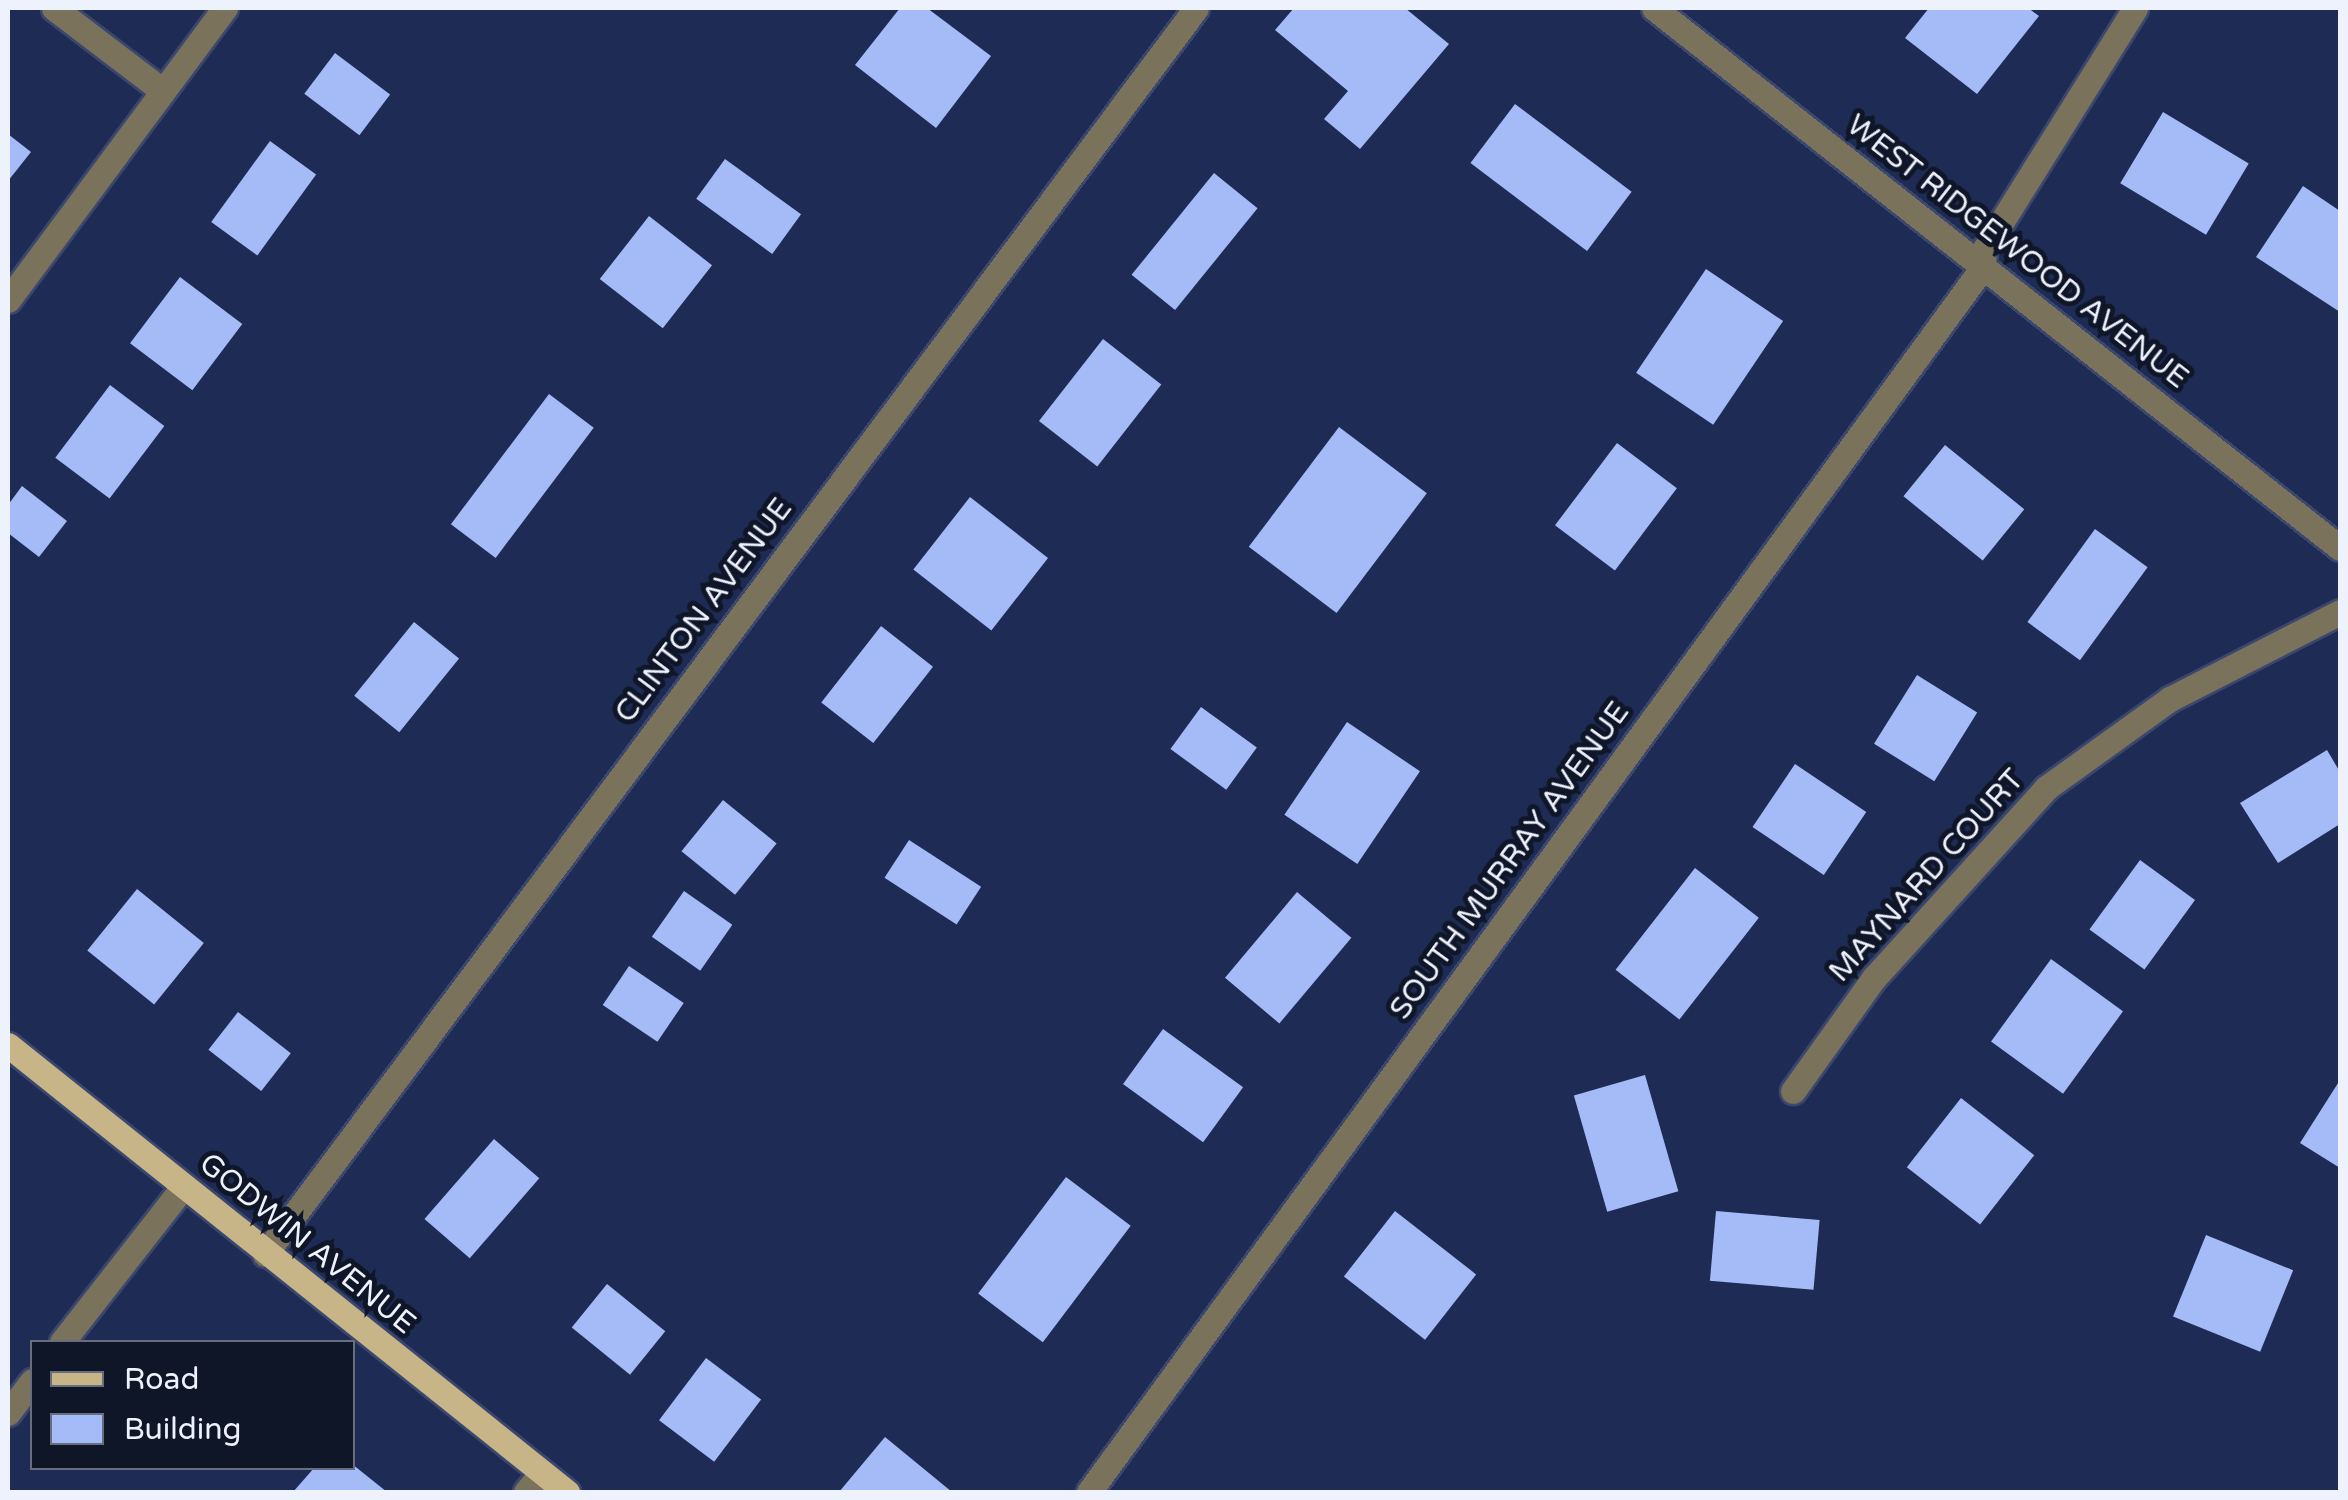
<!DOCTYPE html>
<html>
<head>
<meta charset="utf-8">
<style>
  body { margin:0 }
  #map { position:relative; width:2348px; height:1500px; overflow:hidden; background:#1e2b55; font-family:"Varela Round",sans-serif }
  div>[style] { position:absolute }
  .building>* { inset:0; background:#a4bbf7; transform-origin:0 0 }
  .roads { filter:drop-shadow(2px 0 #3b476d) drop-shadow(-2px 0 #3b476d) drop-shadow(0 2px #3b476d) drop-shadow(0 -2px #3b476d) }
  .minor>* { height:25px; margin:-12.5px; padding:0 12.5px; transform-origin:12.5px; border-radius:12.5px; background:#7b725c }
  .major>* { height:25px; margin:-12.5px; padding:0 12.5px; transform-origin:12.5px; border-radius:12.5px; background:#c8b587 }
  span { translate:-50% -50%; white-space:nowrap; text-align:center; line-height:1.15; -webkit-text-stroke:10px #0f1628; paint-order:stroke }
  .street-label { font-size:30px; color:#eef2fd }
  .frame { position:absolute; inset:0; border:10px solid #eef2fd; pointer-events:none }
  .legend { position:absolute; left:30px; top:1340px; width:325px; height:130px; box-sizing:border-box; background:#0f1628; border:2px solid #686e7d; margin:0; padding:12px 18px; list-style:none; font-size:30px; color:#eef2fd }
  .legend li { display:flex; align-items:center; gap:20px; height:50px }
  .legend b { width:50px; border:2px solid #686e7d }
</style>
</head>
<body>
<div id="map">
  <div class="building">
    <div style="clip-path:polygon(900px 8px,927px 8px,991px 56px,936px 128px,855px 65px)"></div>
    <div style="clip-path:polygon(1294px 8px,1405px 8px,1449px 44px,1360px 149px,1324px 119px,1348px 91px,1275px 30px)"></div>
    <div style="clip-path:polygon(1929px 8px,2028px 8px,2039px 16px,1977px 94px,1905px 38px)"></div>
    <div style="left:335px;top:53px;width:69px;height:51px;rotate:37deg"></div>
    <div style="left:1515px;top:104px;width:146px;height:74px;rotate:37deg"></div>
    <div style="left:2163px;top:112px;width:100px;height:83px;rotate:31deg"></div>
    <div style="clip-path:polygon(8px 134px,31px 152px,8px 181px)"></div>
    <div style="left:270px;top:141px;width:57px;height:100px;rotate:36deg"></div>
    <div style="left:725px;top:159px;width:94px;height:49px;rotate:36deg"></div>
    <div style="left:1214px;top:173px;width:56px;height:131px;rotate:39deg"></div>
    <div style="clip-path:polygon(2303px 186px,2340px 211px,2340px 312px,2256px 257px)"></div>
    <div style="left:649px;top:216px;width:80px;height:80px;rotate:38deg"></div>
    <div style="left:1706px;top:269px;width:93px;height:125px;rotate:34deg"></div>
    <div style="left:180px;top:277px;width:78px;height:83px;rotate:37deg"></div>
    <div style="left:1103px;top:339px;width:74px;height:104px;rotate:38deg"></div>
    <div style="left:110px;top:385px;width:68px;height:91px;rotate:37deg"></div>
    <div style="left:549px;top:394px;width:56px;height:163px;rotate:37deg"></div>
    <div style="left:1339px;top:427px;width:110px;height:150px;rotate:37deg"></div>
    <div style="left:1617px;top:443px;width:75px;height:103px;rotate:37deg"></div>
    <div style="left:1945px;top:445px;width:102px;height:66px;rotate:39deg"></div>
    <div style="clip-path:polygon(22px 486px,67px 521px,39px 557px,8px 533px,8px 505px)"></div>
    <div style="left:970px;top:497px;width:99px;height:92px;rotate:38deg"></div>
    <div style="left:2095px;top:529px;width:65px;height:115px;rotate:36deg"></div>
    <div style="left:414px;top:622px;width:58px;height:95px;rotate:39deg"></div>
    <div style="left:881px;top:626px;width:66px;height:97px;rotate:38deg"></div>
    <div style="left:1917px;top:675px;width:71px;height:81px;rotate:32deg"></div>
    <div style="left:1201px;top:707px;width:69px;height:52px;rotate:36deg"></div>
    <div style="left:1347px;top:722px;width:88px;height:112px;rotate:34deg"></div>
    <div style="clip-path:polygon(2327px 750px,2340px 772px,2340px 824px,2278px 863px,2240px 803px)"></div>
    <div style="left:1795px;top:764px;width:86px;height:76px;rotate:34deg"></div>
    <div style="left:723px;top:800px;width:69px;height:66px;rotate:39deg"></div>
    <div style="left:909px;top:840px;width:86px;height:45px;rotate:33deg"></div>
    <div style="left:2140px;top:860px;width:68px;height:86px;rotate:36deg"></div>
    <div style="left:1695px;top:868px;width:81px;height:129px;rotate:38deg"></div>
    <div style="left:137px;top:889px;width:86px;height:79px;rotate:39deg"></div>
    <div style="left:684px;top:891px;width:59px;height:56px;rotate:35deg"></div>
    <div style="left:1297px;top:892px;width:71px;height:112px;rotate:40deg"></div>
    <div style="left:2051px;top:959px;width:89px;height:102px;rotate:36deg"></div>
    <div style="left:629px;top:966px;width:66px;height:47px;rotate:34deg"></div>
    <div style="left:238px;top:1012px;width:67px;height:48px;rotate:38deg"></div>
    <div style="left:1163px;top:1029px;width:99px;height:68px;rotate:36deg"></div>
    <div style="left:1645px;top:1075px;width:121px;height:74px;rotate:74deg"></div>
    <div style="clip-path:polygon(2340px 1080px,2340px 1168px,2300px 1143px)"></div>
    <div style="left:1961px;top:1098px;width:93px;height:88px;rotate:38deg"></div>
    <div style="left:494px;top:1139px;width:60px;height:106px;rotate:41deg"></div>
    <div style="left:1066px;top:1177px;width:81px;height:146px;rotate:37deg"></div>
    <div style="left:1395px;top:1211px;width:103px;height:83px;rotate:38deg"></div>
    <div style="left:1716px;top:1211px;width:104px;height:70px;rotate:5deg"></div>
    <div style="left:2206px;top:1235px;width:94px;height:88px;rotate:22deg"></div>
    <div style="left:607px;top:1284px;width:75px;height:56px;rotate:39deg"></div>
    <div style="left:706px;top:1358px;width:69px;height:78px;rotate:37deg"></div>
    <div style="clip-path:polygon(885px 1437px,952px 1492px,839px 1492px)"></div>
    <div style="clip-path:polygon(352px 1464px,387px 1492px,293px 1492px,314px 1468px)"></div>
  </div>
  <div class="roads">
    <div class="minor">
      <div style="left:54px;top:8px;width:137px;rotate:37.3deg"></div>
      <div style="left:1654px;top:8px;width:873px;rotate:38.21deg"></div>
      <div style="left:8px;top:300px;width:364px;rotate:-53.4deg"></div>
      <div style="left:1793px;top:1091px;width:139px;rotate:-54.4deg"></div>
      <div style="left:1874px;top:978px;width:256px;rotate:-47.8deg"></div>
      <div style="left:2046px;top:788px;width:153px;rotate:-35.7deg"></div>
      <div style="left:2170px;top:699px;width:191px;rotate:-27.1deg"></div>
      <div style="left:265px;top:1254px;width:1555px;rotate:-53.23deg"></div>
      <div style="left:62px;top:1342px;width:197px;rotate:-52deg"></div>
      <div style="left:8px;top:1413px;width:40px;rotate:-53deg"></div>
      <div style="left:526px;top:1492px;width:25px;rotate:-50deg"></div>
      <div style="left:1089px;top:1492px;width:1517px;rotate:-53.88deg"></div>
      <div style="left:1983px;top:267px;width:17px;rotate:-87deg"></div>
      <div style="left:1984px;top:250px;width:285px;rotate:-58deg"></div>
    </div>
    <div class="major">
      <div style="left:8px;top:1045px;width:716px;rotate:38.65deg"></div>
    </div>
  </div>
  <div class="street-label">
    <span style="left:2017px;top:252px;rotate:38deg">WEST RIDGEWOOD AVENUE</span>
    <span style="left:704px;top:611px;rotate:-53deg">CLINTON AVENUE</span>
    <span style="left:1510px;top:861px;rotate:-54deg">SOUTH MURRAY AVENUE</span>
    <span style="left:1927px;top:876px;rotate:-48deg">MAYNARD COURT</span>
    <span style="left:307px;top:1244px;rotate:39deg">GODWIN AVENUE</span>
  </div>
  <div class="frame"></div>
  <ul class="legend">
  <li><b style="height:12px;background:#c8b587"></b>Road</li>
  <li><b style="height:28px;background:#a4bbf7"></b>Building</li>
  </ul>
</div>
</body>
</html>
